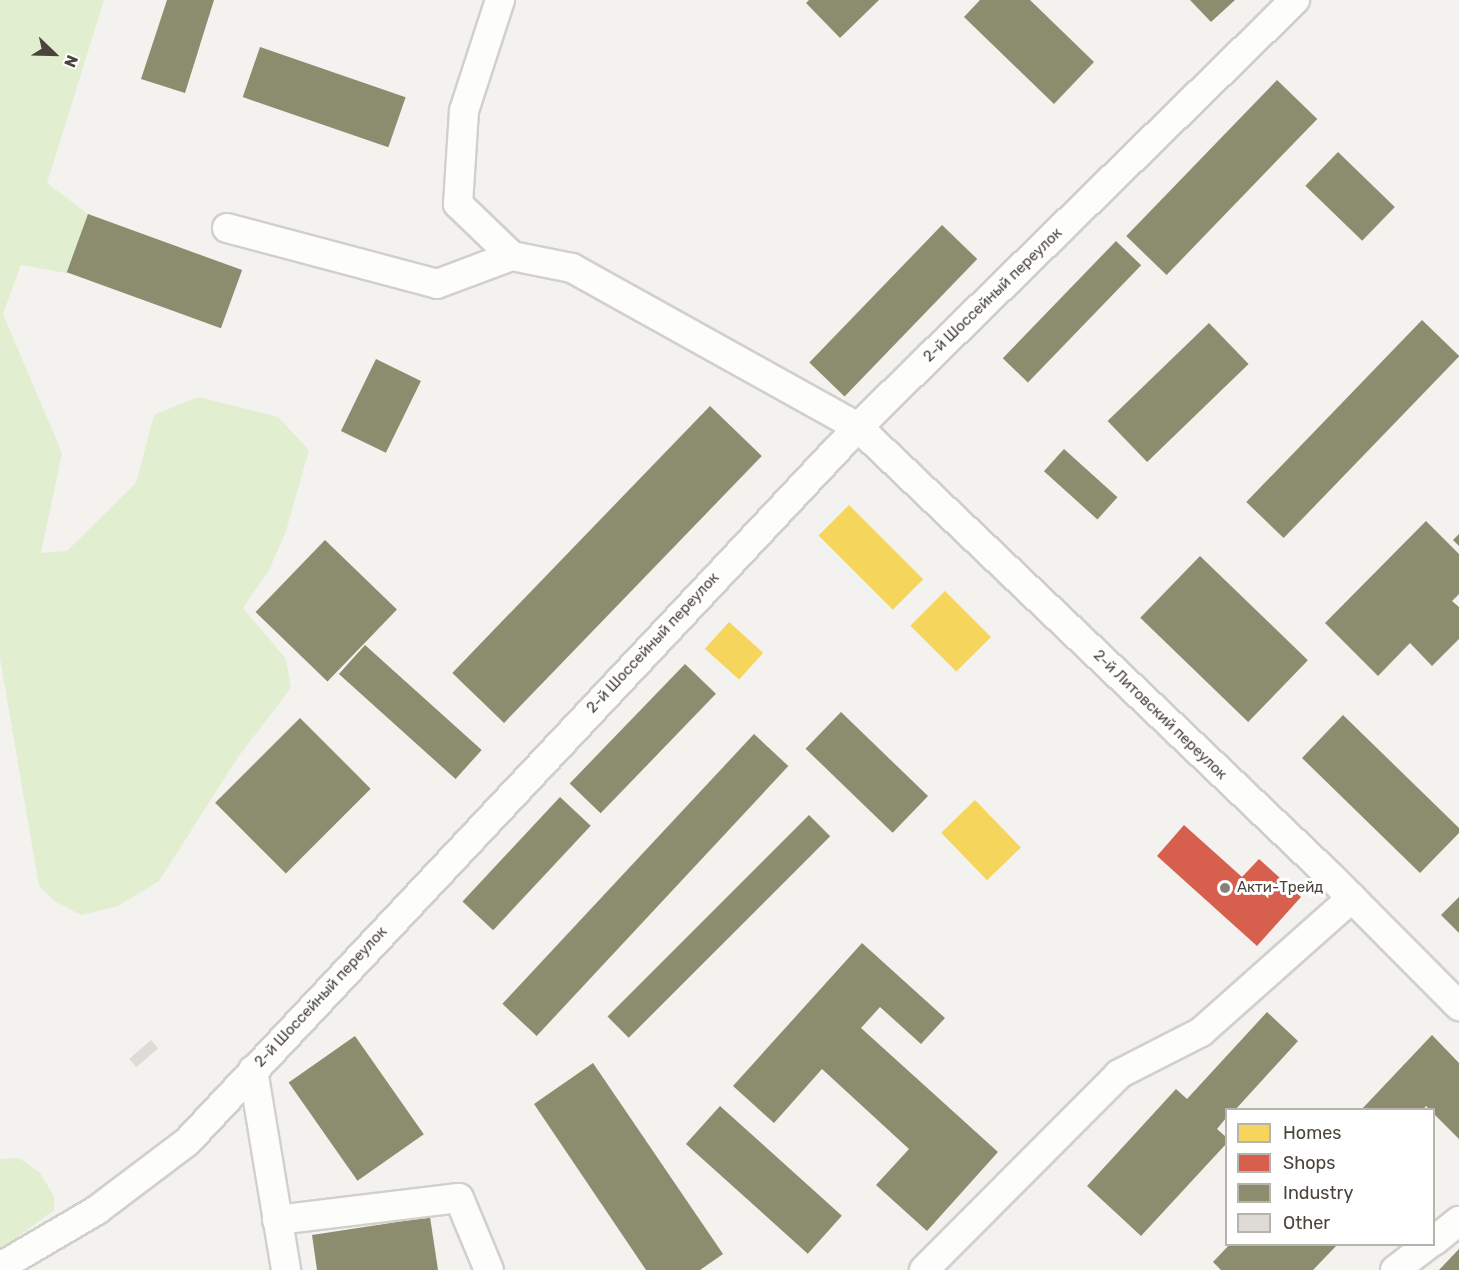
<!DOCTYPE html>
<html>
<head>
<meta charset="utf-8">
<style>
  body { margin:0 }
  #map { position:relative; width:1459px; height:1270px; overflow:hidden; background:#f4f2ee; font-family:Rubik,sans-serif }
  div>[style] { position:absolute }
  .green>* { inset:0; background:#e1eecf }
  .homes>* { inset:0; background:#f6d55c; transform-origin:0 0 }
  .shops>* { inset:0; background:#d6604d }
  .industry>* { inset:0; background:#8c8c6e; transform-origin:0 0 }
  .building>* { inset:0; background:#dedbd6; transform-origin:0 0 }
  .roads { filter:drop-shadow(2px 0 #d2d0cb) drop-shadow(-2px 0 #d2d0cb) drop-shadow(0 2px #d2d0cb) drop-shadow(0 -2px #d2d0cb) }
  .minor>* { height:28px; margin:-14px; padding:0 14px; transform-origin:14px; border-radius:14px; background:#fdfdfc }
  .dots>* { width:16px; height:16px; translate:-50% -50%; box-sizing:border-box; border:3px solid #fff; border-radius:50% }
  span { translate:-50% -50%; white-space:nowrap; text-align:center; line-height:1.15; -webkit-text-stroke:6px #fff; paint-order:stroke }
  .street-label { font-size:15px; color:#4b4439 }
  .poi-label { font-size:15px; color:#4b4439 }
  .left { translate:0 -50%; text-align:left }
  .legend { position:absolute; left:1225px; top:1108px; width:210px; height:138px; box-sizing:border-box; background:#fff; border:2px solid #b7b4b0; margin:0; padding:8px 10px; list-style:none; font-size:18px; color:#4b4439 }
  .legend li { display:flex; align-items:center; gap:12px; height:30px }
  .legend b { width:30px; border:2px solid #b7b4b0 }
  .north { position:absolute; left:24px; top:24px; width:60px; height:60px; -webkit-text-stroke:4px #fff; paint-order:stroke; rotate:113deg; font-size:16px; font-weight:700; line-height:24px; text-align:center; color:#4b4439 }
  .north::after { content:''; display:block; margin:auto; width:21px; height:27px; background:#4b4439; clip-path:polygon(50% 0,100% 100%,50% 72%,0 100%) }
</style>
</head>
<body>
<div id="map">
  <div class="green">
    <div style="clip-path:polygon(0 0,104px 0,47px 183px,88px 214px,72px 274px,21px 265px,3px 314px,62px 453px,41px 553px,67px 551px,136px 483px,154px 415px,198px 397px,278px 417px,309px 450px,286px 531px,269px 570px,243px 608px,286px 659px,291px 688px,238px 757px,159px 881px,118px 906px,81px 915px,56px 902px,39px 886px,0 658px)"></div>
    <div style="clip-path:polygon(19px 1158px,40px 1173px,54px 1196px,54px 1210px,0 1250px,0 1159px)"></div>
  </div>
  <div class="homes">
    <div style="left:849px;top:505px;width:105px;height:43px;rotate:45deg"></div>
    <div style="left:945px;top:591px;width:65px;height:49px;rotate:45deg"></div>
    <div style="left:729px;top:622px;width:46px;height:36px;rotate:42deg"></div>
    <div style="left:975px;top:800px;width:66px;height:47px;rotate:46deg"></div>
  </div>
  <div class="shops">
    <div style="clip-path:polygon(1184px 825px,1242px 877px,1259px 859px,1301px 897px,1257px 946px,1157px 856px)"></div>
  </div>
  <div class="industry">
    <div style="clip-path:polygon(167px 0,214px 0,185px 93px,141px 79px)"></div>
    <div style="clip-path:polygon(809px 0,879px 0,840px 38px,806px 3px)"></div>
    <div style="clip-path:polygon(980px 0,1030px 0,1094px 62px,1054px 104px,964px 17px)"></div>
    <div style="clip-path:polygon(1190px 0,1235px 0,1211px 22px)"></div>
    <div style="left:260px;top:47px;width:154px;height:53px;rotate:19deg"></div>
    <div style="left:1277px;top:80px;width:56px;height:217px;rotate:44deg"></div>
    <div style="left:1338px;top:152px;width:79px;height:47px;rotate:44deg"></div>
    <div style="left:88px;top:214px;width:164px;height:62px;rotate:20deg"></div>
    <div style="left:942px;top:225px;width:49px;height:191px;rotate:44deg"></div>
    <div style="left:1116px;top:241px;width:35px;height:163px;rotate:44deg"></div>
    <div style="left:1422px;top:320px;width:52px;height:253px;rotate:44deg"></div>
    <div style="left:1209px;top:323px;width:57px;height:141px;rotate:46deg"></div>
    <div style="left:376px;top:359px;width:50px;height:80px;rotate:26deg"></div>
    <div style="left:710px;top:406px;width:72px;height:371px;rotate:44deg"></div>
    <div style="left:1064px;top:449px;width:72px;height:30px;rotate:42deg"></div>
    <div style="clip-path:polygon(1426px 521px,1459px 554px,1459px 594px,1452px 601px,1459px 607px,1459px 639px,1432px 666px,1410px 643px,1378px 676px,1325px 623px)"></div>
    <div style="clip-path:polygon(1459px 534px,1459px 546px,1453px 540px)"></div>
    <div style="left:325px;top:540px;width:100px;height:100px;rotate:44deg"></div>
    <div style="left:1200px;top:556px;width:150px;height:86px;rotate:44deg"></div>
    <div style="left:365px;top:645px;width:157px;height:39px;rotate:42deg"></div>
    <div style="left:685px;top:664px;width:43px;height:166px;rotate:44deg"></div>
    <div style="left:841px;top:712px;width:121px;height:51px;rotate:44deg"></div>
    <div style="clip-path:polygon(1343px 715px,1459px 828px,1459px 833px,1420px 873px,1302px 758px)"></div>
    <div style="left:300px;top:718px;width:100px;height:120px;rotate:45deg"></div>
    <div style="left:754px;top:734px;width:47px;height:369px;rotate:43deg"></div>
    <div style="left:560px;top:797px;width:42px;height:143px;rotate:43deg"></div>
    <div style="left:809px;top:815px;width:30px;height:285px;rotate:45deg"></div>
    <div style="clip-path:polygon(1459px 897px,1459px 933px,1441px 915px)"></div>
    <div style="clip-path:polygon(862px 943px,945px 1018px,921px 1044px,880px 1007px,861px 1028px,998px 1152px,927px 1231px,876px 1185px,909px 1149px,822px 1069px,774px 1123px,733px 1086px)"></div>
    <div style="clip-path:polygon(1267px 1012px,1298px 1041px,1235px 1110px,1226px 1110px,1226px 1118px,1217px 1129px,1226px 1137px,1226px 1144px,1141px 1236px,1087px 1186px,1176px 1089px,1187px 1099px)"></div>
    <div style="clip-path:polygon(1432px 1035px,1459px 1063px,1459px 1139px,1426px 1106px,1423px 1110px,1361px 1110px)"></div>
    <div style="left:355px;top:1036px;width:120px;height:81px;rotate:55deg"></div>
    <div style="clip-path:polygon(593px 1063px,723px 1254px,700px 1270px,646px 1270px,534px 1104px)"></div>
    <div style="left:720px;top:1106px;width:164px;height:51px;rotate:42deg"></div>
    <div style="clip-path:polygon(430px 1217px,438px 1270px,317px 1270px,312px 1235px)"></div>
    <div style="clip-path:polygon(1230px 1244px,1338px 1244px,1313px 1270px,1221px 1270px,1213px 1262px)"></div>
    <div style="clip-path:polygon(1459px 1249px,1459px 1270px,1439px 1270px)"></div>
  </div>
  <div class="building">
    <div style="left:151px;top:1040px;width:11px;height:29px;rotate:49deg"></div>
  </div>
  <div class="roads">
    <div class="minor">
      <div style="left:500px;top:0;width:117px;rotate:108deg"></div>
      <div style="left:464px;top:111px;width:93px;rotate:93.7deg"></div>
      <div style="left:458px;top:204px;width:75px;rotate:43.9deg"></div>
      <div style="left:227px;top:228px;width:217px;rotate:14.9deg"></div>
      <div style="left:437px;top:284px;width:80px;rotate:-20.5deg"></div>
      <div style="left:512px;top:256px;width:61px;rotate:11.3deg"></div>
      <div style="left:572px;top:268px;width:327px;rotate:29.1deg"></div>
      <div style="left:858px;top:427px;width:653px;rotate:43.57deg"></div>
      <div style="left:1331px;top:877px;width:182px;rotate:45.2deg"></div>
      <div style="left:253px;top:1070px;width:203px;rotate:80.6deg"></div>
      <div style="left:277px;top:1220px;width:183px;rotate:-6.9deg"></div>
      <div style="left:459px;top:1198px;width:78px;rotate:67.4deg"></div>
      <div style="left:1434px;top:1241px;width:32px;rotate:-39deg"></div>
      <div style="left:0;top:1267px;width:113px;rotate:-30.4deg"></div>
      <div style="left:97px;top:1210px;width:113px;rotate:-37.1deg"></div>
      <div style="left:187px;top:1142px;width:981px;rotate:-46.82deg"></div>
      <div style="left:858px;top:427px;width:611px;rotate:-44.34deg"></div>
      <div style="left:924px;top:1270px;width:276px;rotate:-45.1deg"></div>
      <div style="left:1119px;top:1074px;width:92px;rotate:-27.1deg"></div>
      <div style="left:1201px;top:1032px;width:202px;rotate:-41.6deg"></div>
      <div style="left:1395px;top:1270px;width:43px;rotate:-37.4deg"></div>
    </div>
  </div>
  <div class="dots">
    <div style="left:1225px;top:888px;background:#868178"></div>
  </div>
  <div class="street-label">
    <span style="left:993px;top:295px;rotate:-44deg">2-й Шоссейный переулок</span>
    <span style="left:653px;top:643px;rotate:-47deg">2-й Шоссейный переулок</span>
    <span style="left:1160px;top:715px;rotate:44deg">2-й Литовский переулок</span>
    <span style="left:321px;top:997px;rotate:-47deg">2-й Шоссейный переулок</span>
  </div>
  <div class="poi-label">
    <span class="left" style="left:1237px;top:888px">Акти-Трейд</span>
  </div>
  <ul class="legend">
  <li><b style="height:16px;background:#f6d55c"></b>Homes</li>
  <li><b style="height:16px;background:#d6604d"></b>Shops</li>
  <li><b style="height:16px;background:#8c8c6e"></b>Industry</li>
  <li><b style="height:16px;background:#dedbd6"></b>Other</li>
  </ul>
  <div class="north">N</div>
</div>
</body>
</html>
